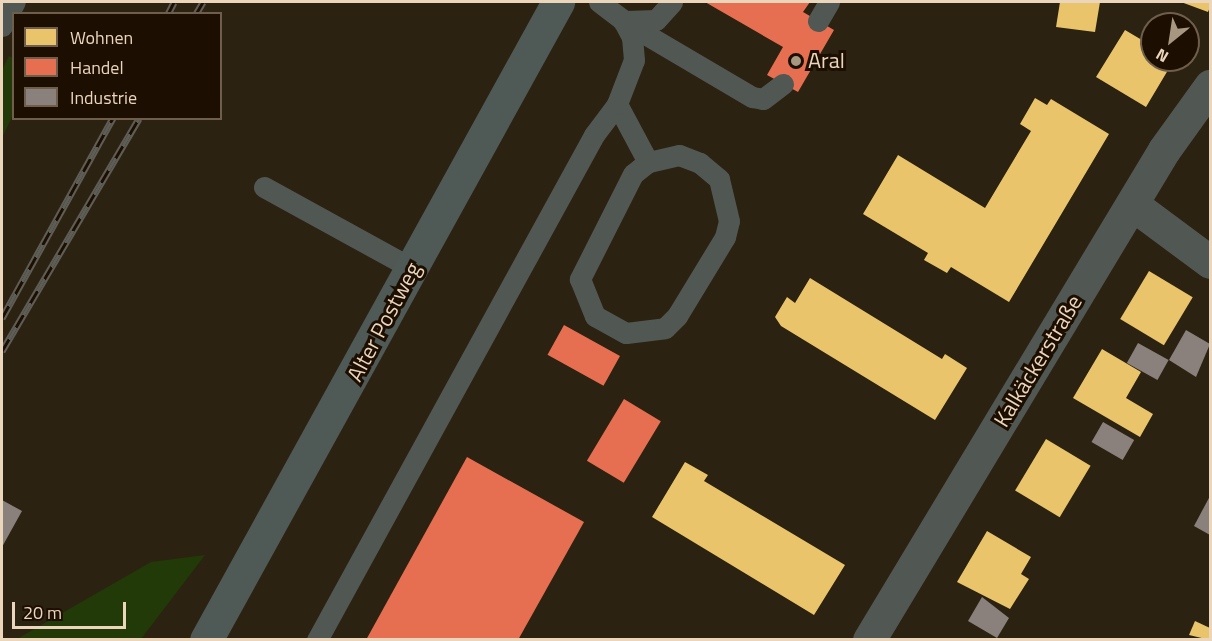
<!DOCTYPE html>
<html>
<head>
<meta charset="utf-8">
<style>
  body { margin:0 }
  #map { position:relative; width:1212px; height:641px; overflow:hidden; background:#2c2212; font-family:"Titillium Web",sans-serif }
  div>[style] { position:absolute }
  .green>* { inset:0; background:#223a07 }
  .homes>* { inset:0; background:#e9c46a; transform-origin:0 0 }
  .shops>* { inset:0; background:#e76f51; transform-origin:0 0 }
  .industry>* { inset:0; background:#8a817c; transform-origin:0 0 }
  .service>* { height:21px; margin:-10.5px; padding:0 10.5px; transform-origin:10.5px; border-radius:10.5px; background:#515853 }
  .minor>* { height:33px; margin:-16.5px; padding:0 16.5px; transform-origin:16.5px; border-radius:16.5px; background:#515853 }
  .secondary>* { height:33px; margin:-16.5px; padding:0 16.5px; transform-origin:16.5px; border-radius:16.5px; background:#4f5a57 }
  .rail>* { height:7px; margin-top:-3.5px; transform-origin:0; background:repeating-linear-gradient(90deg,#1c0e00 0 14px,#5e5e57 0 28px); box-sizing:border-box; border-block:2px solid #5e5e57 }
  .dots>* { width:16px; height:16px; translate:-50% -50%; box-sizing:border-box; border:3px solid #1c0e00; border-radius:50% }
  span { translate:-50% -50%; white-space:nowrap; text-align:center; line-height:1.15; -webkit-text-stroke:6px #1c0e00; paint-order:stroke }
  .poi-label { font-size:22px; color:#ebd6bb }
  .left { translate:0 -50%; text-align:left }
  .street-label { font-size:22px; color:#ebd6bb }
  .frame { position:absolute; inset:0; border:3px solid #ebd6bb; pointer-events:none }
  .legend { position:absolute; left:12px; top:12px; width:210px; height:108px; box-sizing:border-box; background:#1c0e00; border:2px solid #6f5e4b; margin:0; padding:8px 10px; list-style:none; font-size:18px; color:#ebd6bb }
  .legend li { display:flex; align-items:center; gap:12px; height:30px }
  .legend b { width:30px; border:2px solid #6f5e4b }
  .north { position:absolute; left:1140px; top:12px; width:60px; height:60px; box-sizing:border-box; background:#1c0e00; border:2px solid #6f5e4b; border-radius:50%; rotate:210deg; font-size:16px; font-weight:700; line-height:24px; text-align:center; color:#ebd6bb }
  .north::after { content:''; display:block; margin:auto; width:21px; height:27px; background:#a89780; clip-path:polygon(50% 0,100% 100%,50% 72%,0 100%) }
  .scale { position:absolute; left:12px; top:602px; width:114px; height:27px; box-sizing:border-box; border:3px solid #ebd6bb; border-top:0; padding-left:8px; font-size:18px; line-height:21px; white-space:nowrap; color:#ebd6bb; -webkit-text-stroke:4px #1c0e00; paint-order:stroke }
</style>
</head>
<body>
<div id="map">
  <div class="green">
    <div style="clip-path:polygon(9px 56px,13px 58px,13px 115px,2px 138px,2px 70px)"></div>
    <div style="clip-path:polygon(205px 555px,141px 639px,17px 639px,151px 562px)"></div>
  </div>
  <div class="homes">
    <div style="clip-path:polygon(1060px 2px,1100px 2px,1095px 32px,1056px 27px)"></div>
    <div style="clip-path:polygon(1181px 2px,1210px 2px,1210px 7px,1208px 12px)"></div>
    <div style="clip-path:polygon(1125px 30px,1152px 46px,1152px 60px,1174px 60px,1146px 107px,1096px 77px)"></div>
    <div style="clip-path:polygon(1035px 98px,1047px 105px,1051px 99px,1109px 134px,1009px 302px,951px 267px,947px 273px,924px 260px,928px 253px,863px 214px,898px 155px,985px 208px,1031px 131px,1020px 124px)"></div>
    <div style="left:1149px;top:271px;width:51px;height:56px;rotate:31deg"></div>
    <div style="clip-path:polygon(810px 278px,942px 359px,945px 354px,967px 368px,935px 420px,781px 326px,775px 317px,787px 297px,795px 303px)"></div>
    <div style="clip-path:polygon(1102px 349px,1141px 372px,1126px 398px,1153px 414px,1140px 437px,1073px 398px)"></div>
    <div style="left:1046px;top:439px;width:52px;height:60px;rotate:31deg"></div>
    <div style="clip-path:polygon(685px 462px,708px 475px,704px 481px,845px 565px,814px 615px,652px 517px)"></div>
    <div style="clip-path:polygon(987px 531px,1031px 557px,1021px 574px,1029px 579px,1010px 609px,957px 582px)"></div>
    <div style="clip-path:polygon(1195px 621px,1210px 628px,1210px 640px,1189px 635px)"></div>
  </div>
  <div class="shops">
    <div style="clip-path:polygon(705px 2px,810px 2px,803px 12px,834px 30px,798px 92px,767px 75px,783px 47px)"></div>
    <div style="left:564px;top:325px;width:64px;height:34px;rotate:29deg"></div>
    <div style="left:624px;top:399px;width:43px;height:72px;rotate:31deg"></div>
    <div style="clip-path:polygon(467px 457px,584px 522px,518px 640px,366px 640px)"></div>
  </div>
  <div class="industry">
    <div style="clip-path:polygon(1186px 330px,1210px 344px,1196px 377px,1169px 360px)"></div>
    <div style="left:1138px;top:343px;width:35px;height:23px;rotate:29deg"></div>
    <div style="left:1103px;top:422px;width:36px;height:23px;rotate:30deg"></div>
    <div style="clip-path:polygon(1210px 496px,1210px 535px,1194px 526px)"></div>
    <div style="clip-path:polygon(2px 500px,22px 511px,2px 547px)"></div>
    <div style="clip-path:polygon(982px 597px,1009px 618px,997px 638px,968px 621px)"></div>
  </div>
  <div class="service">
    <div style="left:623px;top:21px;width:150px;rotate:30.5deg"></div>
    <div style="left:752px;top:97px;width:11px;rotate:10deg"></div>
    <div style="left:763px;top:99px;width:25px;rotate:-37deg"></div>
    <div style="left:626px;top:21px;width:30px;rotate:-2deg"></div>
    <div style="left:656px;top:20px;width:24px;rotate:-48deg"></div>
    <div style="left:818px;top:21px;width:22px;rotate:-60deg"></div>
    <div style="left:2px;top:26px;width:27px;rotate:-62deg"></div>
    <div style="left:617px;top:104px;width:66px;rotate:61.9deg"></div>
    <div style="left:648px;top:162px;width:19px;rotate:141deg"></div>
    <div style="left:633px;top:174px;width:118px;rotate:116.8deg"></div>
    <div style="left:580px;top:279px;width:40px;rotate:68deg"></div>
    <div style="left:595px;top:316px;width:35px;rotate:29deg"></div>
    <div style="left:626px;top:333px;width:39px;rotate:-7deg"></div>
    <div style="left:665px;top:328px;width:17px;rotate:-45deg"></div>
    <div style="left:677px;top:316px;width:92px;rotate:-58.7deg"></div>
    <div style="left:725px;top:237px;width:16px;rotate:-76deg"></div>
    <div style="left:729px;top:221px;width:43px;rotate:-103.4deg"></div>
    <div style="left:719px;top:179px;width:25px;rotate:-140deg"></div>
    <div style="left:700px;top:163px;width:22px;rotate:-159deg"></div>
    <div style="left:679px;top:155px;width:32px;rotate:167deg"></div>
    <div style="left:264px;top:187px;width:170px;rotate:28.8deg"></div>
    <div style="left:317px;top:640px;width:576px;rotate:-61.25deg"></div>
    <div style="left:594px;top:135px;width:39px;rotate:-53deg"></div>
    <div style="left:617px;top:104px;width:47px;rotate:-68.9deg"></div>
    <div style="left:634px;top:60px;width:23px;rotate:-95deg"></div>
    <div style="left:632px;top:37px;width:19px;rotate:-118deg"></div>
    <div style="left:623px;top:20px;width:30px;rotate:-143deg"></div>
  </div>
  <div class="minor">
    <div style="left:1132px;top:204px;width:97px;rotate:36.6deg"></div>
    <div style="left:869px;top:640px;width:572px;rotate:-58.95deg"></div>
    <div style="left:1164px;top:150px;width:79px;rotate:-54.3deg"></div>
  </div>
  <div class="secondary">
    <div style="left:206px;top:640px;width:729px;rotate:-61.11deg"></div>
  </div>
  <div class="rail">
    <div style="left:168px;top:14px;width:13px;rotate:-63deg"></div>
    <div style="left:196px;top:14px;width:14px;rotate:-60deg"></div>
    <div style="left:2px;top:318px;width:229px;rotate:-61deg"></div>
    <div style="left:2px;top:351px;width:270px;rotate:-59.5deg"></div>
  </div>
  <div class="dots">
    <div style="left:796px;top:61px;background:#a89780"></div>
  </div>
  <div class="poi-label">
    <span class="left" style="left:808px;top:61px">Aral</span>
  </div>
  <div class="street-label">
    <span style="left:384px;top:322px;rotate:-62deg">Alter Postweg</span>
    <span style="left:1038px;top:361px;rotate:-59deg">Kalkäckerstraße</span>
  </div>
  <div class="frame"></div>
  <ul class="legend">
  <li><b style="height:16px;background:#e9c46a"></b>Wohnen</li>
  <li><b style="height:16px;background:#e76f51"></b>Handel</li>
  <li><b style="height:16px;background:#8a817c"></b>Industrie</li>
  </ul>
  <div class="north">N</div>
  <div class="scale">20 m</div>
</div>
</body>
</html>
